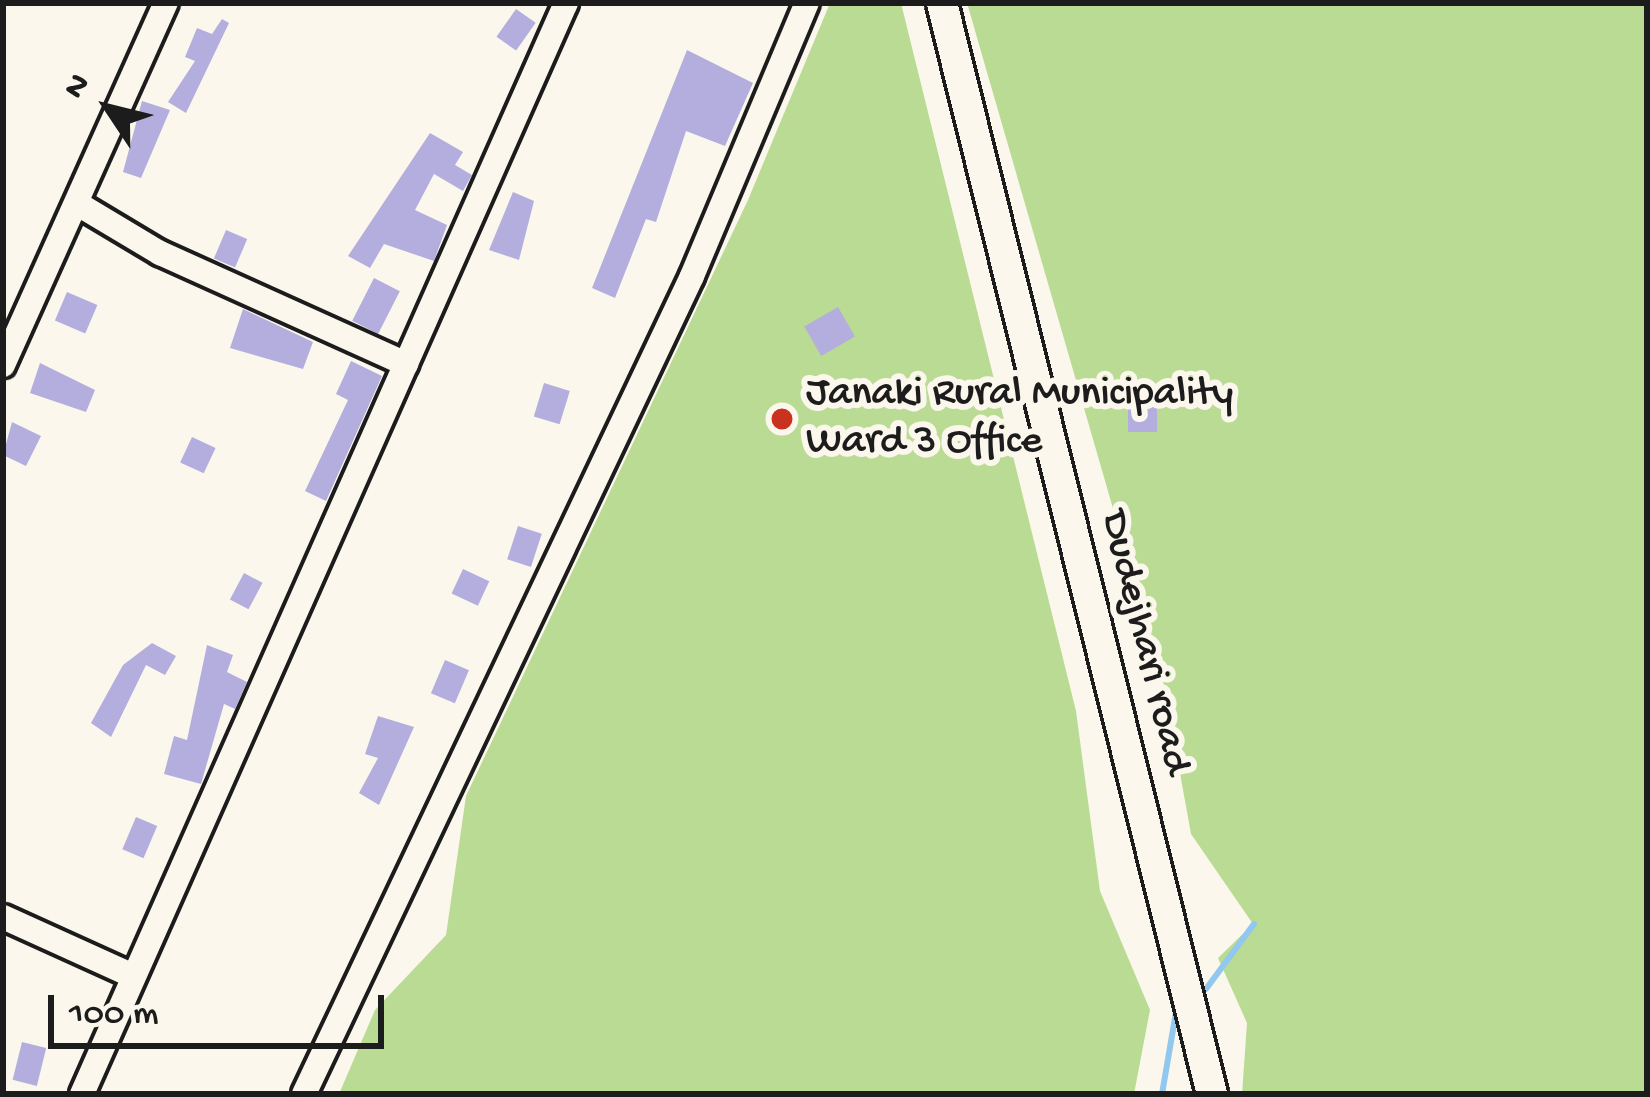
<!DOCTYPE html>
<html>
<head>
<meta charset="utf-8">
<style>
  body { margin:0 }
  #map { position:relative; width:1650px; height:1097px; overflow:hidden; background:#fbf7ec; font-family:"Gochi Hand",sans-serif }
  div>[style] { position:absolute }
  .green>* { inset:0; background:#badb94 }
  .stream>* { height:6px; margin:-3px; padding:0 3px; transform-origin:3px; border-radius:3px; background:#92c7ef }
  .building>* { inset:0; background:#b4aedf; transform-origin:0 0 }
  .roads { filter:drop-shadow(3px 0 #1c1c1c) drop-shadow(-3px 0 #1c1c1c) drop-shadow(0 3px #1c1c1c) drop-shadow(0 -3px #1c1c1c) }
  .minor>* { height:24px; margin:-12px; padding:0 12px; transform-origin:12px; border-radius:12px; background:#fbf7ec }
  .tertiary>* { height:30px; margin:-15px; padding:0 15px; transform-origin:15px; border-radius:15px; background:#fbf7ec }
  .dots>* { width:33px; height:33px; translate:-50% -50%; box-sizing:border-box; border:6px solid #fbf7ec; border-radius:50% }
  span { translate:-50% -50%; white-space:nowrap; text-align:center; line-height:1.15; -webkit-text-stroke:12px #fbf7ec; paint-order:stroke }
  .poi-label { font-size:42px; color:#1c1c1c }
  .left { translate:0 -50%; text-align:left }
  .street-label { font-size:42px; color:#1c1c1c }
  .frame { position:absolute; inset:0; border:6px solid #1c1c1c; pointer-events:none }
  .north { position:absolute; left:48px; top:48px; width:120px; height:120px; -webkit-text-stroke:9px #fbf7ec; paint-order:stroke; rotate:305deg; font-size:33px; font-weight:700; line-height:48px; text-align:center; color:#1c1c1c }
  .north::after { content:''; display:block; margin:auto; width:42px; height:54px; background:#1c1c1c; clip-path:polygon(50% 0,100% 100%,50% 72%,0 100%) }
  .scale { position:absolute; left:48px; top:995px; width:336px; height:54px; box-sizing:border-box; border:6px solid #1c1c1c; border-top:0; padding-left:15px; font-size:36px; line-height:42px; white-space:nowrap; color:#1c1c1c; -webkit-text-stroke:9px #fbf7ec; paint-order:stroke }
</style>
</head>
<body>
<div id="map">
  <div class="green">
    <div style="clip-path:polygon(830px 3px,901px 3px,1076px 711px,1100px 891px,1150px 1010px,1134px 1094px,339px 1094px,375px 1010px,446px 935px,466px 796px,748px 200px)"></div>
    <div style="clip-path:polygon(967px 3px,1647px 3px,1647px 1094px,1242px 1094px,1247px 1023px,1218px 958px,1253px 924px,1191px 834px,1164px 685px)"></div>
  </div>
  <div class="stream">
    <div style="left:1206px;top:989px;width:81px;rotate:-53.6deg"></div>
    <div style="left:1162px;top:1094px;width:89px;rotate:-80.3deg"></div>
  </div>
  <div class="building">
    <div style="left:516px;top:9px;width:24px;height:34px;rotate:35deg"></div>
    <div style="clip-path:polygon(222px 19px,229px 23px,186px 113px,168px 102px,195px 61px,185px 57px,197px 28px,212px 34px)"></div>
    <div style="clip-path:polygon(687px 50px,753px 83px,725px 146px,686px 131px,656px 222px,646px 219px,615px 298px,592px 288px)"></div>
    <div style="clip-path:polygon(142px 101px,170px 110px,141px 178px,123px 172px)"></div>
    <div style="clip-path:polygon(430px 133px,463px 152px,455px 165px,472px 175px,463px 191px,434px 174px,415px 210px,447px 225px,434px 261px,384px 244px,370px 268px,348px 256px)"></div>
    <div style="clip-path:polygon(513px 192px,534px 201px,519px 260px,489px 250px)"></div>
    <div style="left:226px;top:230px;width:23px;height:31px;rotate:23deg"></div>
    <div style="left:374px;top:278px;width:29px;height:48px;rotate:27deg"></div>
    <div style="left:67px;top:292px;width:33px;height:31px;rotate:23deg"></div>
    <div style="left:838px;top:307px;width:34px;height:39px;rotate:60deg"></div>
    <div style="clip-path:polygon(243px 309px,313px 342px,303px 369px,230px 348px)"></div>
    <div style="clip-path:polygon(351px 361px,382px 376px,326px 501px,305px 491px,348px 400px,336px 394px)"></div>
    <div style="clip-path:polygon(40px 363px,95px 390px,86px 412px,30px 393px)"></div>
    <div style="left:544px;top:383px;width:27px;height:35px;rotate:17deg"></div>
    <div style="left:1128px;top:394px;width:29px;height:38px"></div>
    <div style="clip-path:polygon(12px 422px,41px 436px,26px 466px,3px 455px)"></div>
    <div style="left:192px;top:437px;width:26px;height:28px;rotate:25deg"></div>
    <div style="left:518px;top:526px;width:25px;height:35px;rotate:18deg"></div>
    <div style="left:463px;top:569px;width:29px;height:27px;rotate:25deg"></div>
    <div style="left:244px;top:573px;width:21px;height:30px;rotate:28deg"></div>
    <div style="clip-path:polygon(152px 643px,176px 656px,165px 675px,146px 665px,111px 737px,91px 723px,123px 665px)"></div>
    <div style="clip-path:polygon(207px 645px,233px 655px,227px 672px,247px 682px,235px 709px,224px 704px,201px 784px,164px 774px,174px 736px,187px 740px)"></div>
    <div style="left:445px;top:660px;width:26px;height:36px;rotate:23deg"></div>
    <div style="clip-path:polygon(378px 716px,414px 727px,379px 805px,359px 793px,378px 758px,365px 754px)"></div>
    <div style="left:136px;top:817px;width:23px;height:35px;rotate:23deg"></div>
    <div style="left:22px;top:1042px;width:25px;height:39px;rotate:14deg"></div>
  </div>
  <div class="roads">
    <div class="minor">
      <div style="left:78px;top:204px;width:96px;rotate:30.9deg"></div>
      <div style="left:160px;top:253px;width:270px;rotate:24.3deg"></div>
      <div style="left:3px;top:365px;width:397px;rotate:-65.8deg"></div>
      <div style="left:3px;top:917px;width:143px;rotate:24.4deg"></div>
      <div style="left:82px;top:1094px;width:1194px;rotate:-66.08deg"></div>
      <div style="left:304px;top:1094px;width:905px;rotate:-64.62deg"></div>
      <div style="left:692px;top:276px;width:296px;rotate:-67.2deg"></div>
    </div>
    <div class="tertiary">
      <div style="left:942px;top:3px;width:1124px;rotate:76.1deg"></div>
    </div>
  </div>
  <div class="dots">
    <div style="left:782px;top:419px;background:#c8321e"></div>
  </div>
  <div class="poi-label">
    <span class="left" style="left:806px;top:419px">Janaki Rural Municipality<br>Ward 3 Office</span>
  </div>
  <div class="street-label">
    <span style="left:1143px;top:643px;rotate:76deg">Dudejhari road</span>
  </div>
  <div class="frame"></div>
  <div class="north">N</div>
  <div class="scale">100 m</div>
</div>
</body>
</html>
